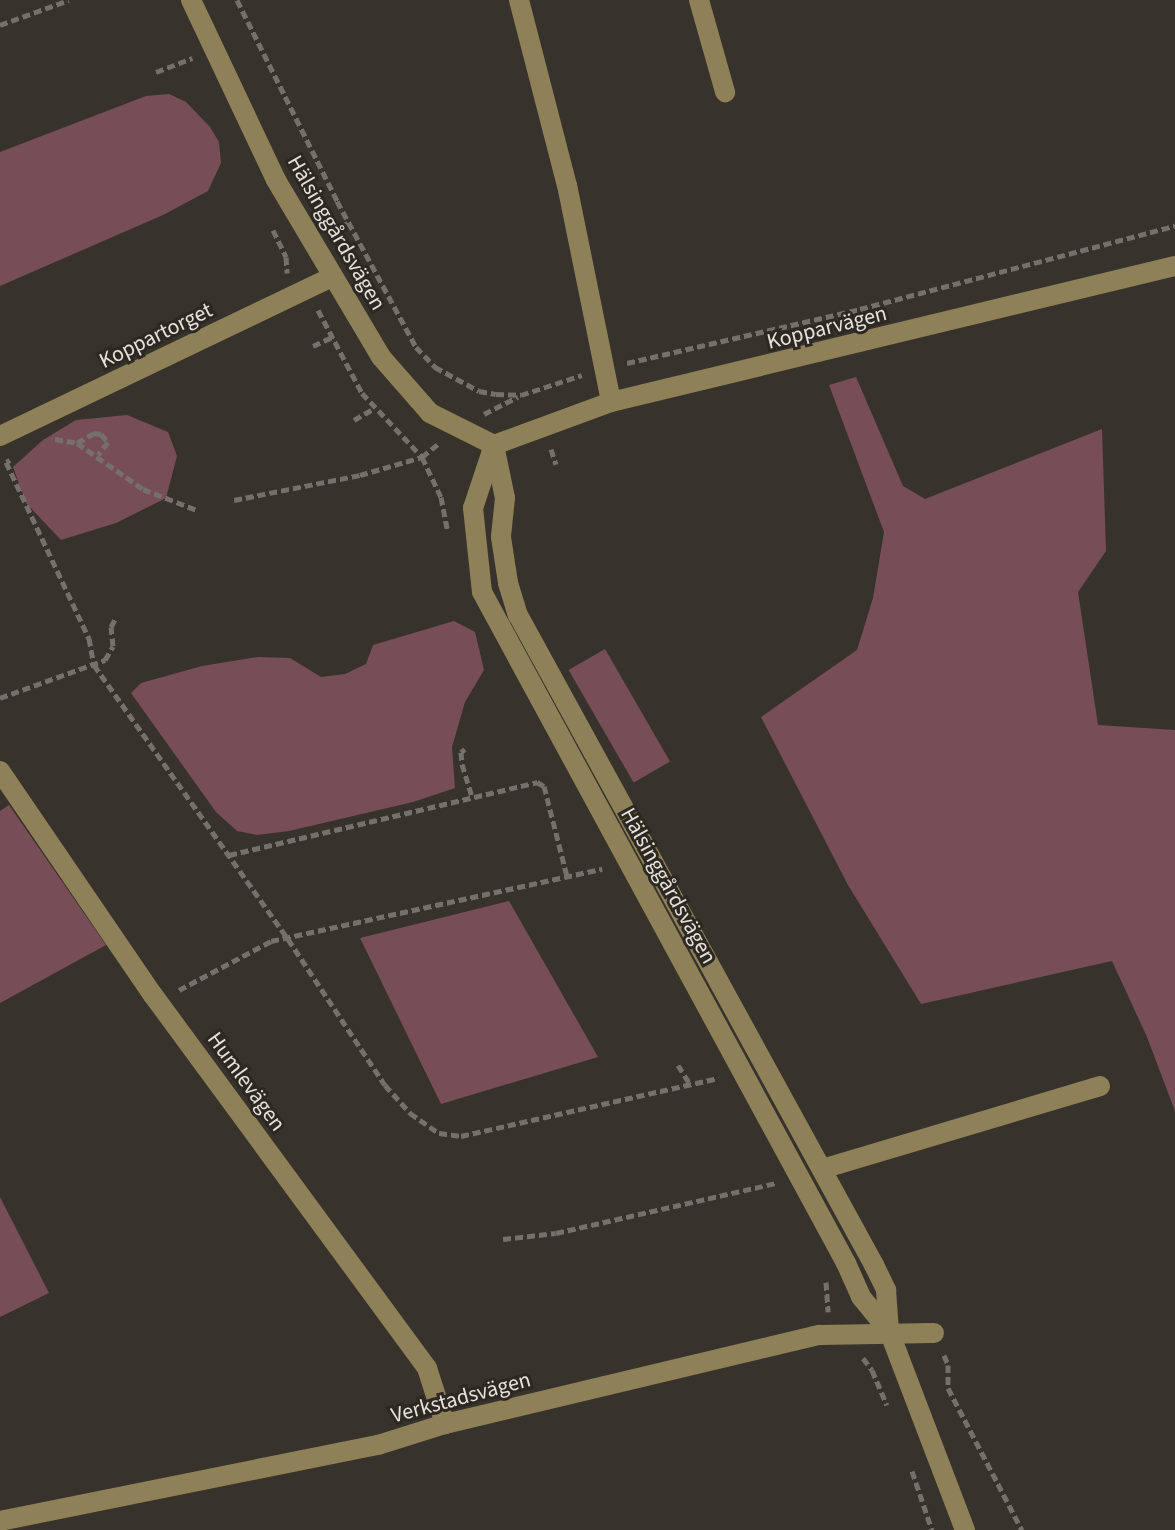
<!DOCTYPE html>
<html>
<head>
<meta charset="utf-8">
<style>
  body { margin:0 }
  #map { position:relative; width:1175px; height:1530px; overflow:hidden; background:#38322c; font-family:"Source Sans 3",sans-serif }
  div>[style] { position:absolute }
  .green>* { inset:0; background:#784e56; transform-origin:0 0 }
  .path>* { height:5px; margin-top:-2.5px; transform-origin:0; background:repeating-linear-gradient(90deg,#75706b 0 8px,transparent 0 12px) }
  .minor>* { height:20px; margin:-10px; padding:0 10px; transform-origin:10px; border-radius:10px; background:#8e8158 }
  span { translate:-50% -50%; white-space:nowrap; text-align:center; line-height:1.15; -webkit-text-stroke:6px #2e2822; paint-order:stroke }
  .street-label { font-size:22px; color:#e6e2de }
</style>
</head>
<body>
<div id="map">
  <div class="green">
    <div style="clip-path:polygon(169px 94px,186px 102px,210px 127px,219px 142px,221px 163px,208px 191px,163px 215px,0 286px,0 152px,146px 96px)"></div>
    <div style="clip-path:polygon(856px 377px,903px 486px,925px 499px,1102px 429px,1106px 551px,1078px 592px,1098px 725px,1175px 730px,1175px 1111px,1147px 1037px,1112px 961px,921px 1004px,848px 885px,761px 717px,857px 650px,873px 598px,884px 532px,829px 385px)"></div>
    <div style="clip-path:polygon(127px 415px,168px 432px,177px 456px,166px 498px,116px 523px,61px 540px,26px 503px,13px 467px,43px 440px,76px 420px)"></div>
    <div style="clip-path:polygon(454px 621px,475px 632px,484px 670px,465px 702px,452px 747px,455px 788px,413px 802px,289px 831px,257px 835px,237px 831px,216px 812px,131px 693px,141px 683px,202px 666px,258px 657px,290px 658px,321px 677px,345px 674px,366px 664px,373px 645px)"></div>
    <div style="left:605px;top:649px;width:130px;height:42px;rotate:60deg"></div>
    <div style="clip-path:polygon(9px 805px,106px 945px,0 1003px,0 811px)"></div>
    <div style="clip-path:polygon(509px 901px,598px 1057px,441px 1104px,360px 938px)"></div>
    <div style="clip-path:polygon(0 1197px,49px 1293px,0 1317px)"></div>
  </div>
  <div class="path">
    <div style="left:237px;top:0;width:225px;rotate:63.5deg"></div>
    <div style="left:337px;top:201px;width:166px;rotate:61.6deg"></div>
    <div style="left:416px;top:347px;width:28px;rotate:46deg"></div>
    <div style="left:435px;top:367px;width:50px;rotate:28.6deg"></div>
    <div style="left:479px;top:391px;width:17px;rotate:10deg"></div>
    <div style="left:496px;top:394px;width:25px;rotate:2deg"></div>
    <div style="left:521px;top:395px;width:64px;rotate:-18.2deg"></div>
    <div style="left:0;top:25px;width:73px;rotate:-19.9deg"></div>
    <div style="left:156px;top:72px;width:39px;rotate:-21deg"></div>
    <div style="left:273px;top:230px;width:30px;rotate:64deg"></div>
    <div style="left:286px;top:257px;width:16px;rotate:86deg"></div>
    <div style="left:331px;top:230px;width:18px;rotate:-22deg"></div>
    <div style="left:318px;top:310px;width:94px;rotate:62.1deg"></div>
    <div style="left:362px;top:393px;width:88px;rotate:46.8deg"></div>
    <div style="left:422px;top:457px;width:44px;rotate:64.6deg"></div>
    <div style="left:441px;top:497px;width:32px;rotate:79deg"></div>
    <div style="left:313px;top:346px;width:21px;rotate:-25deg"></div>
    <div style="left:627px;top:363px;width:239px;rotate:-13deg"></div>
    <div style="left:860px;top:309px;width:326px;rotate:-14.8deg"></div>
    <div style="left:484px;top:414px;width:38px;rotate:-27deg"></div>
    <div style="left:354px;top:420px;width:22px;rotate:-30deg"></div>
    <div style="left:55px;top:439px;width:22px;rotate:10deg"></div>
    <div style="left:77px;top:443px;width:80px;rotate:34.9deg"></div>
    <div style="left:143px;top:489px;width:58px;rotate:21.3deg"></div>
    <div style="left:77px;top:443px;width:20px;rotate:-30deg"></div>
    <div style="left:94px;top:433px;width:7px;rotate:8deg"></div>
    <div style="left:101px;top:434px;width:11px;rotate:49deg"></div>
    <div style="left:108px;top:442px;width:16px;rotate:128deg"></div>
    <div style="left:551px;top:449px;width:16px;rotate:72deg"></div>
    <div style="left:10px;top:460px;width:4px;rotate:153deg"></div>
    <div style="left:6px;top:462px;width:195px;rotate:64.8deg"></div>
    <div style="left:89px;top:638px;width:27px;rotate:80deg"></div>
    <div style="left:94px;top:665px;width:336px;rotate:54.7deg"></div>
    <div style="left:288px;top:939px;width:175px;rotate:56.4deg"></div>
    <div style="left:385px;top:1085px;width:38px;rotate:48deg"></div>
    <div style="left:410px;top:1113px;width:35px;rotate:35deg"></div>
    <div style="left:439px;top:1133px;width:22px;rotate:8deg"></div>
    <div style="left:461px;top:1136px;width:264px;rotate:-12.7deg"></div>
    <div style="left:234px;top:500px;width:128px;rotate:-11.2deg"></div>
    <div style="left:360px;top:475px;width:65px;rotate:-16.2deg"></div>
    <div style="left:422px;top:457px;width:22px;rotate:-39deg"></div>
    <div style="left:0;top:698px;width:112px;rotate:-19.9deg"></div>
    <div style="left:105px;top:660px;width:16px;rotate:-60deg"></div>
    <div style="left:113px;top:646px;width:19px;rotate:-96deg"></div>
    <div style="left:111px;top:627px;width:11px;rotate:-63deg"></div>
    <div style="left:465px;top:749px;width:5px;rotate:143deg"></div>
    <div style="left:461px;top:752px;width:12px;rotate:85deg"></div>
    <div style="left:462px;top:764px;width:34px;rotate:73deg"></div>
    <div style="left:229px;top:855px;width:317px;rotate:-13.3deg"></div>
    <div style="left:537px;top:782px;width:8px;rotate:30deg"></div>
    <div style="left:544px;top:786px;width:93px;rotate:75.7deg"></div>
    <div style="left:179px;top:990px;width:104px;rotate:-28deg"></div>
    <div style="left:271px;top:941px;width:339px;rotate:-12.3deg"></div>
    <div style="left:678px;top:1065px;width:22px;rotate:58deg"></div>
    <div style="left:503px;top:1239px;width:53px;rotate:-6.5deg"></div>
    <div style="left:556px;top:1233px;width:226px;rotate:-12.8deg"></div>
    <div style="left:826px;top:1282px;width:30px;rotate:86deg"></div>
    <div style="left:944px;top:1355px;width:11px;rotate:68deg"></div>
    <div style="left:948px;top:1365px;width:23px;rotate:90deg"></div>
    <div style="left:948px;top:1388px;width:160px;rotate:62.5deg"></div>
    <div style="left:863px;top:1358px;width:15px;rotate:53deg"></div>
    <div style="left:872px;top:1370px;width:38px;rotate:67deg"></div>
    <div style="left:912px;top:1471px;width:62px;rotate:71.3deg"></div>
  </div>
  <div class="minor">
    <div style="left:191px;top:0;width:199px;rotate:64.7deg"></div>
    <div style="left:276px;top:180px;width:206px;rotate:59.3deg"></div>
    <div style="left:381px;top:357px;width:74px;rotate:48.8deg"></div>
    <div style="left:430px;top:413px;width:72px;rotate:26.6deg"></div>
    <div style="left:519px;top:0;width:191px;rotate:75.5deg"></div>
    <div style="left:567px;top:185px;width:221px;rotate:78.5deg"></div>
    <div style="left:699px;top:0;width:96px;rotate:74.2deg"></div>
    <div style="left:0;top:436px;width:368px;rotate:-25.6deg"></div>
    <div style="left:494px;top:445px;width:54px;rotate:78.3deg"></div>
    <div style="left:505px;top:498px;width:39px;rotate:96deg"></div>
    <div style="left:501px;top:537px;width:47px;rotate:81.3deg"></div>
    <div style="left:508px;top:583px;width:34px;rotate:73deg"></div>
    <div style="left:518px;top:615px;width:741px;rotate:61.29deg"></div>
    <div style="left:874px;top:1265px;width:28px;rotate:64deg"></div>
    <div style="left:886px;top:1290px;width:41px;rotate:85.8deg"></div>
    <div style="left:889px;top:1331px;width:213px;rotate:69.1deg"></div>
    <div style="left:494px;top:445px;width:66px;rotate:108.4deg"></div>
    <div style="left:473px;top:508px;width:84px;rotate:83.9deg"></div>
    <div style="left:482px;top:592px;width:763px;rotate:61.52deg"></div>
    <div style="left:846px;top:1263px;width:37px;rotate:66deg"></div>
    <div style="left:861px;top:1297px;width:44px;rotate:50.5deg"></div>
    <div style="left:494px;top:445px;width:125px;rotate:-20.2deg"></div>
    <div style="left:611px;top:402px;width:580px;rotate:-13.56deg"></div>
    <div style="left:0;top:771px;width:271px;rotate:55.7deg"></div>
    <div style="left:153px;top:995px;width:463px;rotate:53.7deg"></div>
    <div style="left:427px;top:1368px;width:59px;rotate:72.2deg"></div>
    <div style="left:822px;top:1169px;width:290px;rotate:-16.6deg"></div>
    <div style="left:0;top:1521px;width:386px;rotate:-11.4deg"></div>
    <div style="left:378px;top:1445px;width:70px;rotate:-17.4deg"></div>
    <div style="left:445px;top:1424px;width:385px;rotate:-13.4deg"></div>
    <div style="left:820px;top:1335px;width:114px;rotate:-1deg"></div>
  </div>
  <div class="street-label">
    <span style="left:336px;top:233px;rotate:60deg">Hälsinggårdsvägen</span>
    <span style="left:827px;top:328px;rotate:-14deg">Kopparvägen</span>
    <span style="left:156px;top:336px;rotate:-26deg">Koppartorget</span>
    <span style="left:668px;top:886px;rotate:61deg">Hälsinggårdsvägen</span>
    <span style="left:246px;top:1082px;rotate:54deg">Humlevägen</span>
    <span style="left:461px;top:1398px;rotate:-15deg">Verkstadsvägen</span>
  </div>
</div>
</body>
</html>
